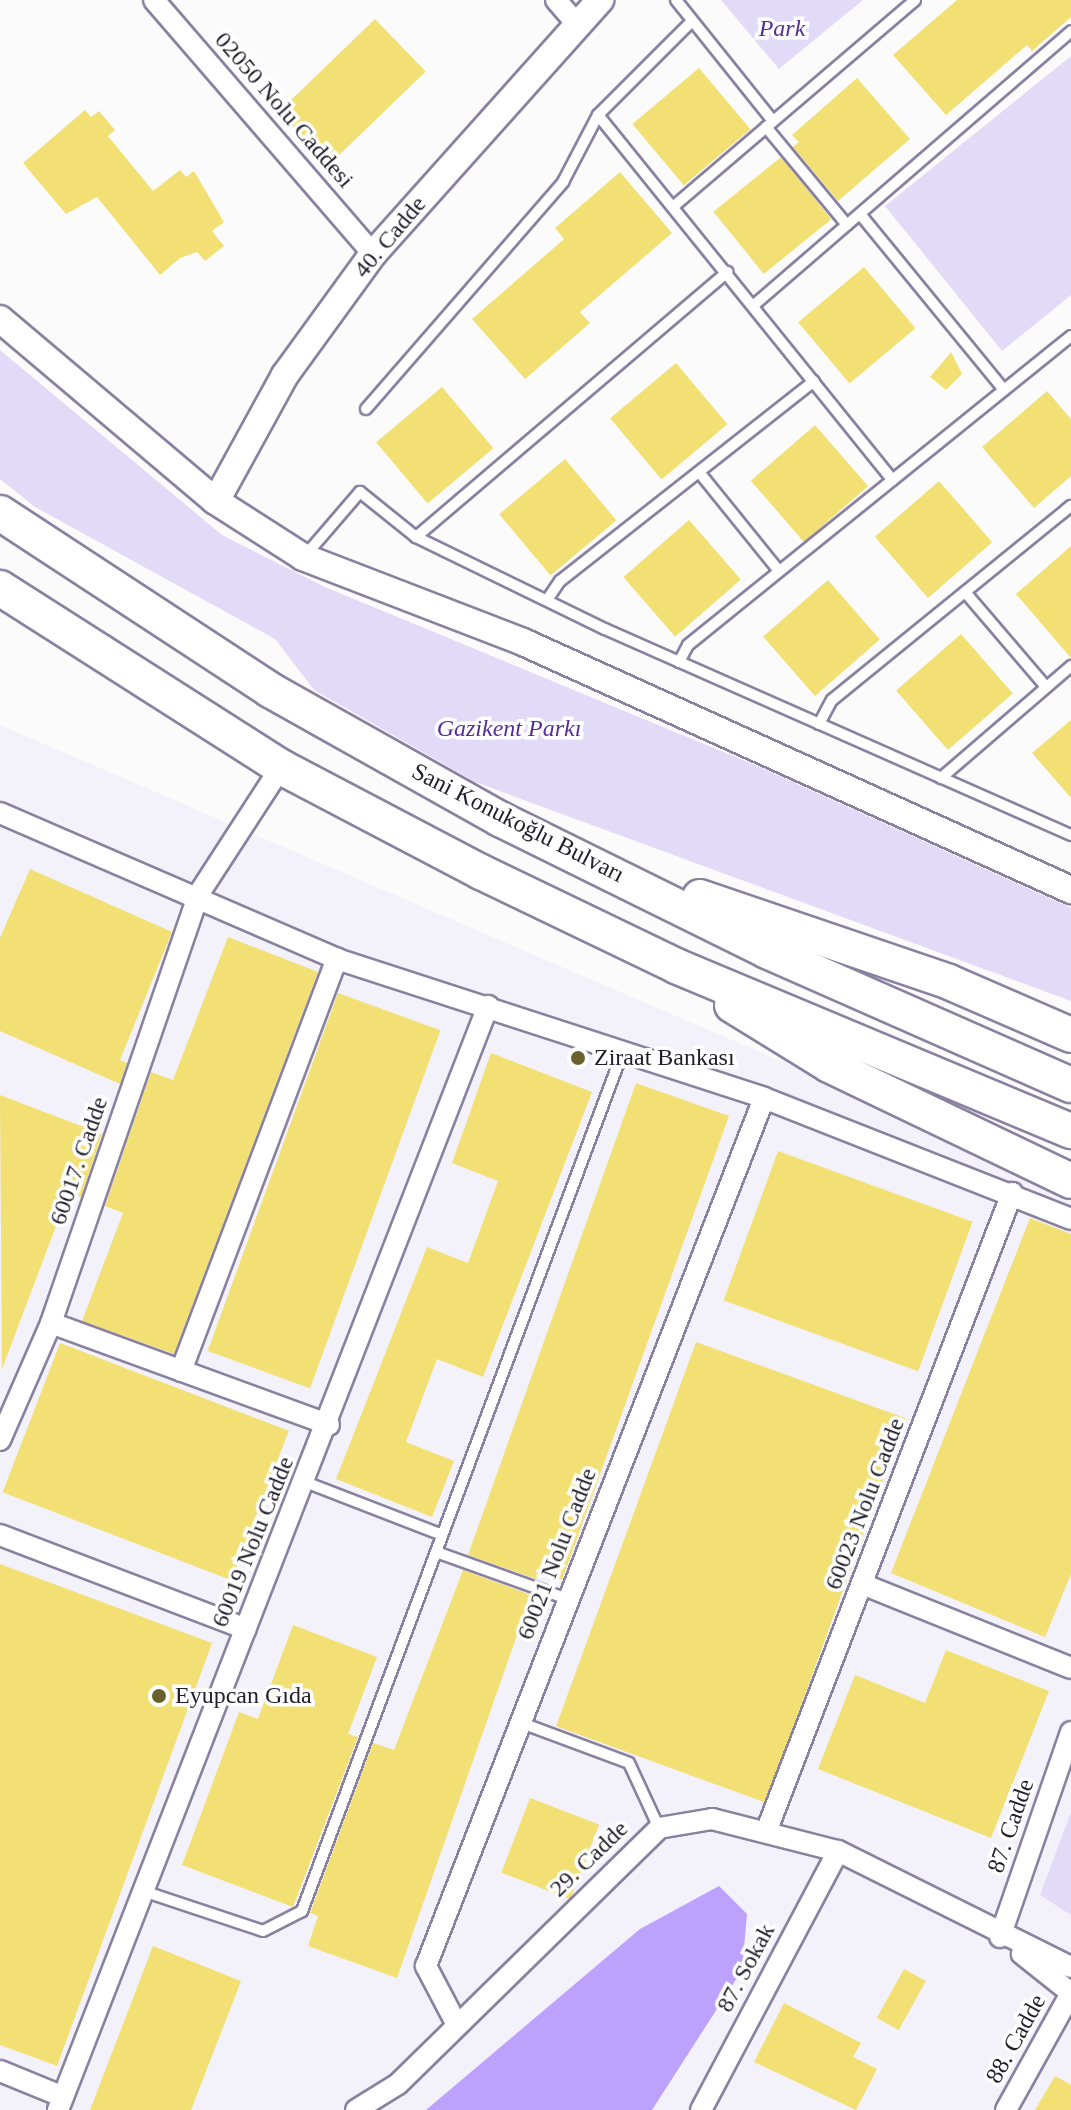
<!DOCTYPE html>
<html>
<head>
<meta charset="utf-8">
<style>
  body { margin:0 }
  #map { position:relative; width:1071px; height:2110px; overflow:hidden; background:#fbfbfb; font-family:Georgia,serif }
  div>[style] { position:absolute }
  .built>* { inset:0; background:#f3f1f9 }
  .green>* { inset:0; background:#e2dbf8 }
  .forest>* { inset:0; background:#bca2fd }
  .building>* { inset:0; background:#f2e075; transform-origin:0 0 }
  .roads { filter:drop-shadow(2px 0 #8981a0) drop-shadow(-2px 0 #8981a0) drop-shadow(0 2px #8981a0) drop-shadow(0 -2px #8981a0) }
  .service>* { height:10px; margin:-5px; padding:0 5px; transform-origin:5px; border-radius:5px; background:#fff }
  .minor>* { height:20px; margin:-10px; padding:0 10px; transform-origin:10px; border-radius:10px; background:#fff }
  .tertiary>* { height:26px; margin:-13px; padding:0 13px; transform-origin:13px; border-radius:13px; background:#fff }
  .trunk>* { height:34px; margin:-17px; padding:0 17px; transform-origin:17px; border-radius:17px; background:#fff }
  .dots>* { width:22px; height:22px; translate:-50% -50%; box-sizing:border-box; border:4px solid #fff; border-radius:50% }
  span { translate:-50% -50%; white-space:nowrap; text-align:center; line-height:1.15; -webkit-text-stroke:7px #fff; paint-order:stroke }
  .park-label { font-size:24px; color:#562e95; font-style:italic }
  .street-label { font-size:24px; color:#211e2a }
  .poi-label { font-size:24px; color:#211e2a }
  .left { translate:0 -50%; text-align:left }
</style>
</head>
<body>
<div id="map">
  <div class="built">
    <div style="clip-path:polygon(0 725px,1071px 1186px,1071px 2110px,0 2110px)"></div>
  </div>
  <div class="green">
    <div style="clip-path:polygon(721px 0,863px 0,779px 69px)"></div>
    <div style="clip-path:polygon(1071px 56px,1071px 295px,1002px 351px,885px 206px)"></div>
    <div style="clip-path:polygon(0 350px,222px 535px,325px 587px,762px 768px,1071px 908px,1071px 1001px,475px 782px,314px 690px,275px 639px,35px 507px,0 479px)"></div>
    <div style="clip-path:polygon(1071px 1812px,1071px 1915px,1040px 1895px)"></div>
  </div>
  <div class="forest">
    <div style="clip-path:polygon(719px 1886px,747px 1914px,742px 1970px,652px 2110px,426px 2110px,640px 1929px)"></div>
  </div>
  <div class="building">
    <div style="clip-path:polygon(957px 0,1071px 0,1071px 17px,1032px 51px,1027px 45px,946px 115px,893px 55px)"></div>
    <div style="left:375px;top:19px;width:73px;height:134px;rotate:46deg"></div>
    <div style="left:699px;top:68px;width:80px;height:87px;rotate:50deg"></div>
    <div style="clip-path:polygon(857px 78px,910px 139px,838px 201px,793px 147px,799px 142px,792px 135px)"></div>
    <div style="clip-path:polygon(85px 110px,91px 117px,99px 111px,115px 130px,108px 136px,153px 191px,180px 170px,186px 177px,194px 171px,224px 222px,212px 231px,224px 246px,205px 261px,197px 252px,180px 258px,160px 275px,97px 197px,66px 214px,23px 163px)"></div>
    <div style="left:781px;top:157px;width:80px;height:87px;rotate:51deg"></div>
    <div style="clip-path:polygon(620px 172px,672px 233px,580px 312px,590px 323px,525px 379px,472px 319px,564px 239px,555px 228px)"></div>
    <div style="left:864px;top:267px;width:80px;height:86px;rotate:50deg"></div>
    <div style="clip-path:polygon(951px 352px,962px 374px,946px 390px,930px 377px)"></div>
    <div style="left:676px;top:363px;width:80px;height:86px;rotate:50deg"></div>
    <div style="left:442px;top:387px;width:80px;height:86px;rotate:50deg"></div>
    <div style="clip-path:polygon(1047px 391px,1071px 419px,1071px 476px,1034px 508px,982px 447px)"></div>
    <div style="left:815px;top:425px;width:81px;height:85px;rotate:49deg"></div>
    <div style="left:565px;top:459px;width:80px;height:86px;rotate:50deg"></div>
    <div style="left:939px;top:481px;width:81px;height:85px;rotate:49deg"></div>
    <div style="left:689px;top:520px;width:79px;height:87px;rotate:49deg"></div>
    <div style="clip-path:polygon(1071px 546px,1071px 658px,1016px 594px)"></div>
    <div style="left:828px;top:580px;width:79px;height:86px;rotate:49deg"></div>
    <div style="left:961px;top:634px;width:79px;height:86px;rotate:49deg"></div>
    <div style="clip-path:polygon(1071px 720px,1071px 798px,1032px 753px)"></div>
    <div style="clip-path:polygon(30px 869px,172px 932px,120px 1060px,127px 1063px,120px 1084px,0 1031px,0 938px)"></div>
    <div style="clip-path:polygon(228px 937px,318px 972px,174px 1354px,82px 1321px,123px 1213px,105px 1206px,151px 1072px,173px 1080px)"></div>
    <div style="left:338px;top:993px;width:109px;height:381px;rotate:20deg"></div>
    <div style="clip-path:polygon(491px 1053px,592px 1092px,483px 1377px,437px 1359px,406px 1442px,454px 1461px,432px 1517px,336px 1479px,427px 1247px,468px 1263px,498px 1181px,452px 1163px)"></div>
    <div style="clip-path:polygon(636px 1083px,729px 1116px,562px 1580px,539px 1571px,536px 1579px,468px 1555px)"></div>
    <div style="clip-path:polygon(0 1095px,102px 1134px,81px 1197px,69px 1192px,2px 1369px)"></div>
    <div style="left:778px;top:1151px;width:207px;height:159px;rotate:20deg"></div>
    <div style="clip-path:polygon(1030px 1218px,1071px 1234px,1071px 1574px,1045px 1637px,891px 1573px)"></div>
    <div style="left:696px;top:1342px;width:223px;height:409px;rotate:20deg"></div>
    <div style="left:60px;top:1343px;width:245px;height:160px;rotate:21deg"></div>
    <div style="clip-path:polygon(0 1564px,212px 1643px,57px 2066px,0 2045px)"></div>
    <div style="clip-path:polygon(463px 1570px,531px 1595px,397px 1978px,308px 1946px,318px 1916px,310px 1913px,373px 1743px,394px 1750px)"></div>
    <div style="clip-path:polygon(293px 1625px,377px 1657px,348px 1734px,358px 1737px,293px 1907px,182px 1865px,239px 1712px,258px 1719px)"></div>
    <div style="clip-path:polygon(946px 1650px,1049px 1691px,991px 1838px,818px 1769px,855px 1675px,925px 1703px)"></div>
    <div style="left:530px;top:1798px;width:74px;height:80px;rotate:21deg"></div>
    <div style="clip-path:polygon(153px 1946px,241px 1981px,191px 2110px,90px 2110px)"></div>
    <div style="left:904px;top:1969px;width:25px;height:56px;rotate:29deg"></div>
    <div style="clip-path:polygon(784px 2003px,861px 2043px,853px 2057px,877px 2069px,856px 2110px,754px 2062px)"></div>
    <div style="clip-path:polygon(1055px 2076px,1071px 2085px,1071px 2110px,1035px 2110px)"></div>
  </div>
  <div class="roads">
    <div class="service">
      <div style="left:676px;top:0;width:155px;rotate:51.3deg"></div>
      <div style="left:598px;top:115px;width:469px;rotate:51.1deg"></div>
      <div style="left:766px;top:127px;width:127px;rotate:50.4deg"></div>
      <div style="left:674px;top:206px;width:317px;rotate:-40.5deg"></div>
      <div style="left:860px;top:214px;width:227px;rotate:50.7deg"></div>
      <div style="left:754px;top:305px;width:419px;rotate:-40.8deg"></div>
      <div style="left:366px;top:409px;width:301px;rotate:-49deg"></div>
      <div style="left:563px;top:182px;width:76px;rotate:-62.4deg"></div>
      <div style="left:598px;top:115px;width:133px;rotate:-45deg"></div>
      <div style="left:699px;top:472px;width:127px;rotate:51.1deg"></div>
      <div style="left:416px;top:537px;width:409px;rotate:-40.4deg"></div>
      <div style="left:304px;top:557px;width:86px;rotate:-49.3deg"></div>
      <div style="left:360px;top:492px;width:72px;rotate:38.8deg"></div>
      <div style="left:416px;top:537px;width:210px;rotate:26deg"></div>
      <div style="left:605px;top:629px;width:510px;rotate:23.85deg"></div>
      <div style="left:965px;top:592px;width:125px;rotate:49.5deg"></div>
      <div style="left:547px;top:600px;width:23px;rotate:-56deg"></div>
      <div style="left:560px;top:581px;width:323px;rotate:-38.2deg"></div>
      <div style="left:679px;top:662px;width:19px;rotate:-62deg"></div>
      <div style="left:688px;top:645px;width:492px;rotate:-38.9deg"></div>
      <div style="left:819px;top:724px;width:27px;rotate:-62deg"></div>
      <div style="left:832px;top:700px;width:308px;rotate:-39.1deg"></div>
      <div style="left:941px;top:778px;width:172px;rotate:-40.7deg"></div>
      <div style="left:305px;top:1482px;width:147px;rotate:21.1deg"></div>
      <div style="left:436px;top:1552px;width:139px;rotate:19.7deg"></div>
      <div style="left:519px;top:1722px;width:117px;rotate:20.4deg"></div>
      <div style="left:629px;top:1763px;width:72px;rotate:65.2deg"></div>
      <div style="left:143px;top:1891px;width:126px;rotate:18.4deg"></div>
      <div style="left:263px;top:1931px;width:44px;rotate:-27.1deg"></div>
      <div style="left:302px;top:1911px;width:918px;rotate:-69.53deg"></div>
    </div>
    <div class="minor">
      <div style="left:154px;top:0;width:335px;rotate:49.2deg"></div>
      <div style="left:556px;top:0;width:35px;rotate:49deg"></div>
      <div style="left:0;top:813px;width:367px;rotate:23.4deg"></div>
      <div style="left:337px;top:959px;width:449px;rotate:18deg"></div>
      <div style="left:764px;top:1098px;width:330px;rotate:21.5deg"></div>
      <div style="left:51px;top:1323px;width:296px;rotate:20.1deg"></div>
      <div style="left:181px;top:1371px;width:441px;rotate:-69.3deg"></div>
      <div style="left:0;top:1440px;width:128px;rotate:-66.4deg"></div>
      <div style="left:51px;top:1323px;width:453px;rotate:-71deg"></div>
      <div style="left:198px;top:895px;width:153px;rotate:-57deg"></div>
      <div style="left:0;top:1535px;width:263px;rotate:20.9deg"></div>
      <div style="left:862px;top:1584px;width:225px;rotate:21.9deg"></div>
      <div style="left:766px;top:1832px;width:685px;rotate:-68.94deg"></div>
      <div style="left:1000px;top:1937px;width:217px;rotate:-70.9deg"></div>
      <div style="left:457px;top:2025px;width:67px;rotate:-117.7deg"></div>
      <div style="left:426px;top:1966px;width:931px;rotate:-68.72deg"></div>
      <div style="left:0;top:2071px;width:66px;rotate:22.3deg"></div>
      <div style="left:58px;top:2110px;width:1185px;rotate:-68.72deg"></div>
      <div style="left:356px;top:2110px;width:49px;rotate:-31.8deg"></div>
      <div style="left:398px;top:2084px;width:366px;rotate:-44.4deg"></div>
      <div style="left:659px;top:1828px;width:54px;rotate:-9.6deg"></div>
      <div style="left:712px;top:1819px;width:130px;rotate:14.3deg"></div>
      <div style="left:838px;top:1851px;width:260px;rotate:26.5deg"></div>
      <div style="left:701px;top:2110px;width:293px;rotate:-62.1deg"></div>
      <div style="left:1006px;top:2110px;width:134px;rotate:-60.9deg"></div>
      <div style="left:1071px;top:1993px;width:63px;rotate:-141.5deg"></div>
    </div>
    <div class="tertiary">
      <div style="left:0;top:319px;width:280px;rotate:40.2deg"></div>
      <div style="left:214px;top:500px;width:106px;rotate:32.6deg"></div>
      <div style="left:303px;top:557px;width:236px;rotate:21.1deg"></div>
      <div style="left:523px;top:642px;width:602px;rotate:24.35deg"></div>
      <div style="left:216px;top:501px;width:144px;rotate:-61.3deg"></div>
      <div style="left:285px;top:375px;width:150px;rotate:-54deg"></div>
      <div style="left:373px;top:254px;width:341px;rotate:-48.2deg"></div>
    </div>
    <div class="trunk">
      <div style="left:0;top:513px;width:323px;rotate:33.2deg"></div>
      <div style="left:270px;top:690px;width:264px;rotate:29.3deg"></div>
      <div style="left:500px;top:819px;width:298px;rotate:26.3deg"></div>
      <div style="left:767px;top:951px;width:332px;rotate:23.8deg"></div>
      <div style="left:0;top:588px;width:333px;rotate:32.5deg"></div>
      <div style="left:281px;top:767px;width:226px;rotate:27.7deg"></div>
      <div style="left:481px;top:872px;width:216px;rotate:25.7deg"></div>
      <div style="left:676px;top:966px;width:428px;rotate:22.7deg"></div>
      <div style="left:700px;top:897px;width:263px;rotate:18.8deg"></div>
      <div style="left:949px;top:982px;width:133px;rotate:23.5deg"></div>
      <div style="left:732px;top:1005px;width:114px;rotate:31.7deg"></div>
      <div style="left:829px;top:1065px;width:268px;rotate:25.6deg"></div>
    </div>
  </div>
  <div class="dots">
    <div style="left:578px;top:1058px;background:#6a622e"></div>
    <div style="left:159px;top:1696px;background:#6a622e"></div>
  </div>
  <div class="park-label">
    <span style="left:782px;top:29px">Park</span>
    <span style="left:509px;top:729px">Gazikent Parkı</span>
  </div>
  <div class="street-label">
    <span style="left:284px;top:110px;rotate:49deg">02050 Nolu Caddesi</span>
    <span style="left:390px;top:237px;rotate:-50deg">40. Cadde</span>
    <span style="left:518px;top:823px;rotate:27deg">Sani Konukoğlu Bulvarı</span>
    <span style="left:79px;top:1161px;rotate:-71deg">60017. Cadde</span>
    <span style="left:865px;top:1504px;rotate:-69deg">60023 Nolu Cadde</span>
    <span style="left:253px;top:1542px;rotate:-68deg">60019 Nolu Cadde</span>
    <span style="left:557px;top:1554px;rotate:-69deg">60021 Nolu Cadde</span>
    <span style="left:1011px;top:1826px;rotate:-71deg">87. Cadde</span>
    <span style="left:589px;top:1859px;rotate:-44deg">29. Cadde</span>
    <span style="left:746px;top:1968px;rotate:-62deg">87. Sokak</span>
    <span style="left:1016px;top:2039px;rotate:-61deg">88. Cadde</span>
  </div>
  <div class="poi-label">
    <span class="left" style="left:594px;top:1058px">Ziraat Bankası</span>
    <span class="left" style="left:175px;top:1696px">Eyupcan Gıda</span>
  </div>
</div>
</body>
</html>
